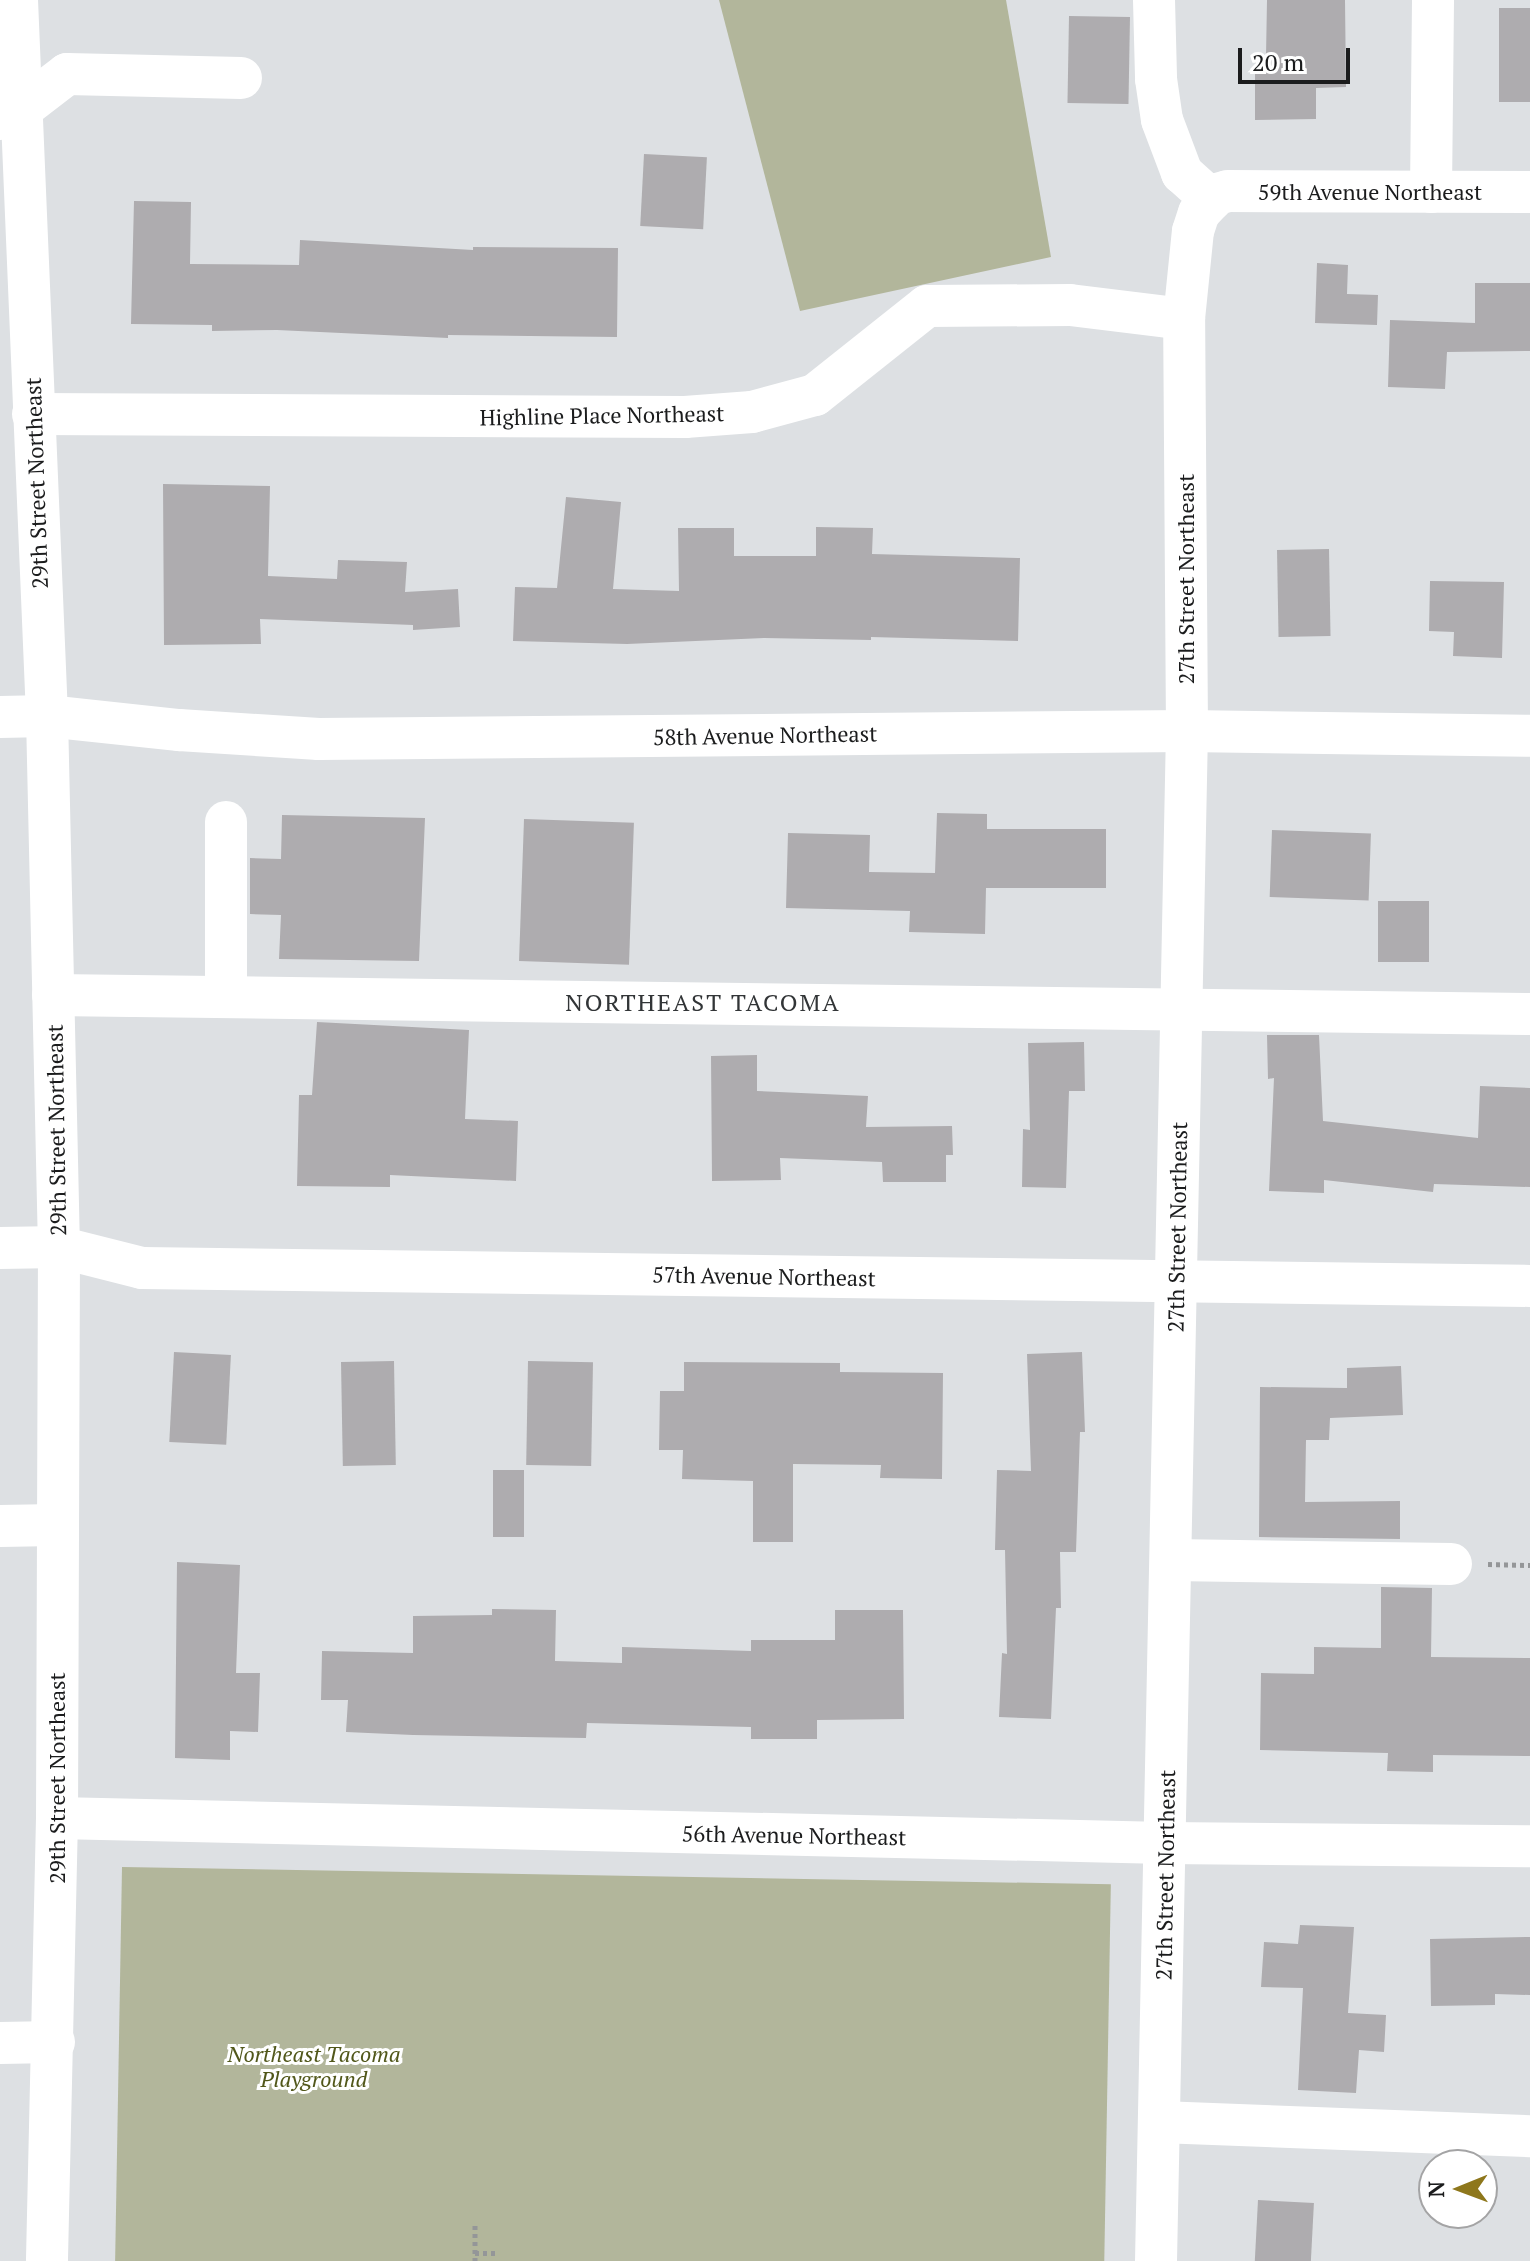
<!DOCTYPE html>
<html>
<head>
<meta charset="utf-8">
<style>
  body { margin:0 }
  #map { position:relative; width:1530px; height:2261px; overflow:hidden; background:#dde0e3; font-family:"PT Serif",serif }
  div>[style] { position:absolute }
  .green>* { inset:0; background:#b2b69b; transform-origin:0 0 }
  .building>* { inset:0; background:#aeacaf; transform-origin:0 0 }
  .path>* { height:5px; margin-top:-2.5px; transform-origin:0; background:repeating-linear-gradient(90deg,#949698 0 4px,transparent 0 8px) }
  .minor>* { height:42px; margin:-21px; padding:0 21px; transform-origin:21px; border-radius:21px; background:#fff }
  span { translate:-50% -50%; white-space:nowrap; text-align:center; line-height:1.15; -webkit-text-stroke:6px #fff; paint-order:stroke }
  .street-label { font-size:22px; color:#1b1c1d }
  .park-label { font-size:22px; color:#51571a; font-style:italic }
  .neighbourhood-label { font-size:24px; color:#323537; letter-spacing:2px }
  .north { position:absolute; left:1418px; top:2149px; width:80px; height:80px; box-sizing:border-box; background:#fff; border:2px solid #a4a4a5; border-radius:50%; rotate:269deg; font-size:22px; font-weight:700; line-height:32px; text-align:center; color:#1b1c1d }
  .north::after { content:''; display:block; margin:auto; width:28px; height:36px; background:#8e771c; clip-path:polygon(50% 0,100% 100%,50% 72%,0 100%) }
  .scale { position:absolute; left:1238px; top:48px; width:112px; height:36px; box-sizing:border-box; border:4px solid #1b1c1d; border-top:0; padding-left:10px; font-size:24px; line-height:28px; white-space:nowrap; color:#1b1c1d; -webkit-text-stroke:6px #fff; paint-order:stroke }
</style>
</head>
<body>
<div id="map">
  <div class="green">
    <div style="clip-path:polygon(719px 0,1006px 0,1051px 257px,800px 311px)"></div>
    <div style="left:122px;top:1867px;width:989px;height:394px;rotate:1deg"></div>
  </div>
  <div class="building">
    <div style="clip-path:polygon(1267px 0,1345px 0,1346px 87px,1316px 88px,1316px 119px,1255px 120px,1255px 57px,1266px 56px)"></div>
    <div style="left:1530px;top:8px;width:94px;height:31px;rotate:90deg"></div>
    <div style="left:1069px;top:16px;width:61px;height:87px;rotate:1deg"></div>
    <div style="left:644px;top:154px;width:63px;height:72px;rotate:3deg"></div>
    <div style="clip-path:polygon(134px 201px,191px 202px,190px 264px,299px 265px,300px 240px,473px 250px,473px 247px,618px 248px,617px 337px,448px 335px,448px 338px,277px 330px,212px 331px,212px 325px,131px 324px)"></div>
    <div style="clip-path:polygon(1317px 263px,1348px 265px,1347px 294px,1378px 295px,1377px 325px,1315px 323px)"></div>
    <div style="clip-path:polygon(1475px 283px,1530px 283px,1530px 351px,1447px 352px,1445px 389px,1388px 387px,1390px 320px,1475px 323px)"></div>
    <div style="clip-path:polygon(163px 484px,270px 486px,268px 576px,337px 579px,338px 560px,407px 562px,405px 592px,458px 589px,460px 627px,413px 630px,413px 625px,260px 619px,261px 644px,164px 645px)"></div>
    <div style="clip-path:polygon(566px 497px,621px 502px,613px 589px,679px 591px,678px 528px,734px 528px,734px 556px,816px 556px,816px 527px,873px 528px,872px 554px,1020px 558px,1018px 641px,871px 637px,871px 640px,764px 638px,627px 644px,513px 641px,515px 587px,557px 588px)"></div>
    <div style="left:1329px;top:549px;width:87px;height:52px;rotate:89deg"></div>
    <div style="clip-path:polygon(1430px 581px,1504px 582px,1502px 658px,1453px 656px,1454px 632px,1429px 631px)"></div>
    <div style="clip-path:polygon(937px 813px,987px 814px,987px 829px,1106px 829px,1106px 888px,986px 888px,985px 934px,909px 932px,910px 911px,786px 908px,788px 833px,870px 835px,869px 872px,935px 873px)"></div>
    <div style="clip-path:polygon(282px 815px,425px 818px,419px 961px,279px 959px,281px 915px,250px 914px,250px 858px,281px 859px)"></div>
    <div style="left:524px;top:819px;width:110px;height:142px;rotate:2deg"></div>
    <div style="left:1272px;top:830px;width:99px;height:67px;rotate:2deg"></div>
    <div style="left:1378px;top:901px;width:51px;height:61px"></div>
    <div style="clip-path:polygon(317px 1022px,469px 1030px,465px 1119px,518px 1121px,516px 1181px,390px 1175px,390px 1187px,297px 1186px,299px 1095px,312px 1095px)"></div>
    <div style="clip-path:polygon(1267px 1035px,1319px 1035px,1323px 1121px,1478px 1138px,1480px 1086px,1530px 1088px,1530px 1187px,1434px 1184px,1433px 1192px,1324px 1180px,1324px 1193px,1269px 1191px,1274px 1078px,1268px 1079px)"></div>
    <div style="clip-path:polygon(1084px 1042px,1085px 1091px,1069px 1091px,1066px 1188px,1022px 1187px,1023px 1129px,1030px 1130px,1028px 1043px)"></div>
    <div style="clip-path:polygon(757px 1055px,757px 1091px,868px 1096px,866px 1127px,952px 1126px,953px 1155px,946px 1155px,946px 1182px,883px 1182px,882px 1162px,780px 1158px,781px 1180px,712px 1181px,711px 1056px)"></div>
    <div style="left:174px;top:1352px;width:57px;height:90px;rotate:3deg"></div>
    <div style="clip-path:polygon(1082px 1352px,1085px 1432px,1080px 1432px,1076px 1552px,1060px 1552px,1061px 1608px,1056px 1608px,1051px 1719px,999px 1717px,1002px 1653px,1007px 1654px,1005px 1550px,995px 1550px,997px 1470px,1031px 1471px,1027px 1354px)"></div>
    <div style="left:394px;top:1361px;width:104px;height:53px;rotate:89deg"></div>
    <div style="left:528px;top:1361px;width:65px;height:104px;rotate:1deg"></div>
    <div style="clip-path:polygon(684px 1362px,840px 1363px,840px 1372px,943px 1373px,942px 1479px,880px 1478px,881px 1465px,793px 1464px,793px 1542px,753px 1542px,753px 1481px,682px 1479px,683px 1450px,659px 1450px,660px 1391px,684px 1391px)"></div>
    <div style="clip-path:polygon(1401px 1366px,1403px 1415px,1330px 1418px,1329px 1440px,1306px 1440px,1305px 1502px,1400px 1501px,1400px 1539px,1259px 1537px,1260px 1387px,1347px 1388px,1347px 1368px)"></div>
    <div style="left:493px;top:1470px;width:31px;height:67px"></div>
    <div style="clip-path:polygon(177px 1562px,240px 1565px,236px 1673px,260px 1673px,258px 1732px,230px 1731px,230px 1760px,175px 1758px)"></div>
    <div style="clip-path:polygon(1381px 1587px,1432px 1588px,1431px 1657px,1530px 1658px,1530px 1756px,1433px 1755px,1433px 1772px,1387px 1771px,1388px 1753px,1260px 1750px,1261px 1673px,1314px 1674px,1314px 1647px,1381px 1648px)"></div>
    <div style="clip-path:polygon(492px 1609px,556px 1610px,555px 1661px,622px 1663px,622px 1647px,751px 1651px,751px 1640px,835px 1640px,835px 1610px,903px 1610px,904px 1719px,817px 1720px,817px 1739px,751px 1739px,751px 1727px,587px 1723px,586px 1738px,413px 1735px,346px 1732px,348px 1700px,321px 1700px,322px 1651px,413px 1653px,413px 1616px,492px 1615px)"></div>
    <div style="clip-path:polygon(1300px 1925px,1354px 1927px,1348px 2013px,1386px 2015px,1384px 2052px,1359px 2050px,1356px 2093px,1298px 2090px,1303px 1988px,1261px 1987px,1264px 1942px,1298px 1944px)"></div>
    <div style="clip-path:polygon(1530px 1937px,1530px 1995px,1495px 1994px,1495px 2005px,1431px 2006px,1430px 1939px)"></div>
    <div style="left:1258px;top:2200px;width:56px;height:61px;rotate:3deg"></div>
  </div>
  <div class="path">
    <div style="left:1488px;top:1564px;width:42px;rotate:1.4deg"></div>
    <div style="left:475px;top:2253px;width:23px"></div>
    <div style="left:475px;top:2261px;width:39px;rotate:-90deg"></div>
  </div>
  <div class="minor">
    <div style="left:17px;top:0;width:717px;rotate:87.6deg"></div>
    <div style="left:47px;top:716px;width:531px;rotate:88.71deg"></div>
    <div style="left:59px;top:1247px;width:571px;rotate:90.2deg"></div>
    <div style="left:57px;top:1818px;width:443px;rotate:91.3deg"></div>
    <div style="left:1154px;top:0;width:79px;rotate:88.5deg"></div>
    <div style="left:1156px;top:79px;width:41px;rotate:81.7deg"></div>
    <div style="left:1162px;top:120px;width:57px;rotate:69.3deg"></div>
    <div style="left:1182px;top:173px;width:40px;rotate:42deg"></div>
    <div style="left:0;top:119px;width:22px;rotate:-24deg"></div>
    <div style="left:20px;top:110px;width:59px;rotate:-37.5deg"></div>
    <div style="left:67px;top:74px;width:174px;rotate:1.3deg"></div>
    <div style="left:1431px;top:192px;width:192px;rotate:-89.4deg"></div>
    <div style="left:33px;top:414px;width:652px;rotate:0.26deg"></div>
    <div style="left:685px;top:417px;width:67px;rotate:-4.3deg"></div>
    <div style="left:752px;top:412px;width:65px;rotate:-15.1deg"></div>
    <div style="left:815px;top:395px;width:143px;rotate:-38.5deg"></div>
    <div style="left:927px;top:306px;width:143px;rotate:-0.4deg"></div>
    <div style="left:1070px;top:305px;width:115px;rotate:7deg"></div>
    <div style="left:0;top:717px;width:47px;rotate:-1.2deg"></div>
    <div style="left:47px;top:716px;width:133px;rotate:6.1deg"></div>
    <div style="left:179px;top:730px;width:140px;rotate:3.7deg"></div>
    <div style="left:319px;top:739px;width:868px;rotate:-0.53deg"></div>
    <div style="left:1187px;top:731px;width:343px;rotate:0.8deg"></div>
    <div style="left:53px;top:995px;width:1477px;rotate:0.74deg"></div>
    <div style="left:226px;top:997px;width:175px;rotate:-90deg"></div>
    <div style="left:0;top:1248px;width:59px;rotate:-1deg"></div>
    <div style="left:59px;top:1247px;width:86px;rotate:14.2deg"></div>
    <div style="left:142px;top:1268px;width:1388px;rotate:0.74deg"></div>
    <div style="left:0;top:1526px;width:56px;rotate:-1deg"></div>
    <div style="left:1171px;top:1560px;width:280px;rotate:0.8deg"></div>
    <div style="left:57px;top:1818px;width:1108px;rotate:1.29deg"></div>
    <div style="left:1165px;top:1843px;width:365px;rotate:0.5deg"></div>
    <div style="left:0;top:2043px;width:54px;rotate:-1.1deg"></div>
    <div style="left:1160px;top:2122px;width:370px;rotate:2.2deg"></div>
    <div style="left:1156px;top:2261px;width:1530px;rotate:-88.84deg"></div>
    <div style="left:1187px;top:731px;width:412px;rotate:-90.4deg"></div>
    <div style="left:1184px;top:319px;width:88px;rotate:-84.2deg"></div>
    <div style="left:1193px;top:231px;width:19px;rotate:-72deg"></div>
    <div style="left:1199px;top:213px;width:26px;rotate:-47deg"></div>
    <div style="left:1217px;top:194px;width:11px;rotate:-15deg"></div>
    <div style="left:1228px;top:191px;width:302px;rotate:0.2deg"></div>
  </div>
  <div class="street-label">
    <span style="left:1370px;top:192px">59th Avenue Northeast</span>
    <span style="left:602px;top:415px;rotate:-1deg">Highline Place Northeast</span>
    <span style="left:36px;top:483px;rotate:-92deg">29th Street Northeast</span>
    <span style="left:1186px;top:579px;rotate:-90deg">27th Street Northeast</span>
    <span style="left:765px;top:735px;rotate:-1deg">58th Avenue Northeast</span>
    <span style="left:56px;top:1130px;rotate:-91deg">29th Street Northeast</span>
    <span style="left:1177px;top:1227px;rotate:-89deg">27th Street Northeast</span>
    <span style="left:764px;top:1276px;rotate:1deg">57th Avenue Northeast</span>
    <span style="left:57px;top:1778px;rotate:-90deg">29th Street Northeast</span>
    <span style="left:794px;top:1835px;rotate:1deg">56th Avenue Northeast</span>
    <span style="left:1165px;top:1875px;rotate:-89deg">27th Street Northeast</span>
  </div>
  <div class="park-label">
    <span style="left:314px;top:2066px">Northeast Tacoma<br>Playground</span>
  </div>
  <div class="neighbourhood-label">
    <span style="left:703px;top:1003px">NORTHEAST TACOMA</span>
  </div>
  <div class="north">N</div>
  <div class="scale">20 m</div>
</div>
</body>
</html>
